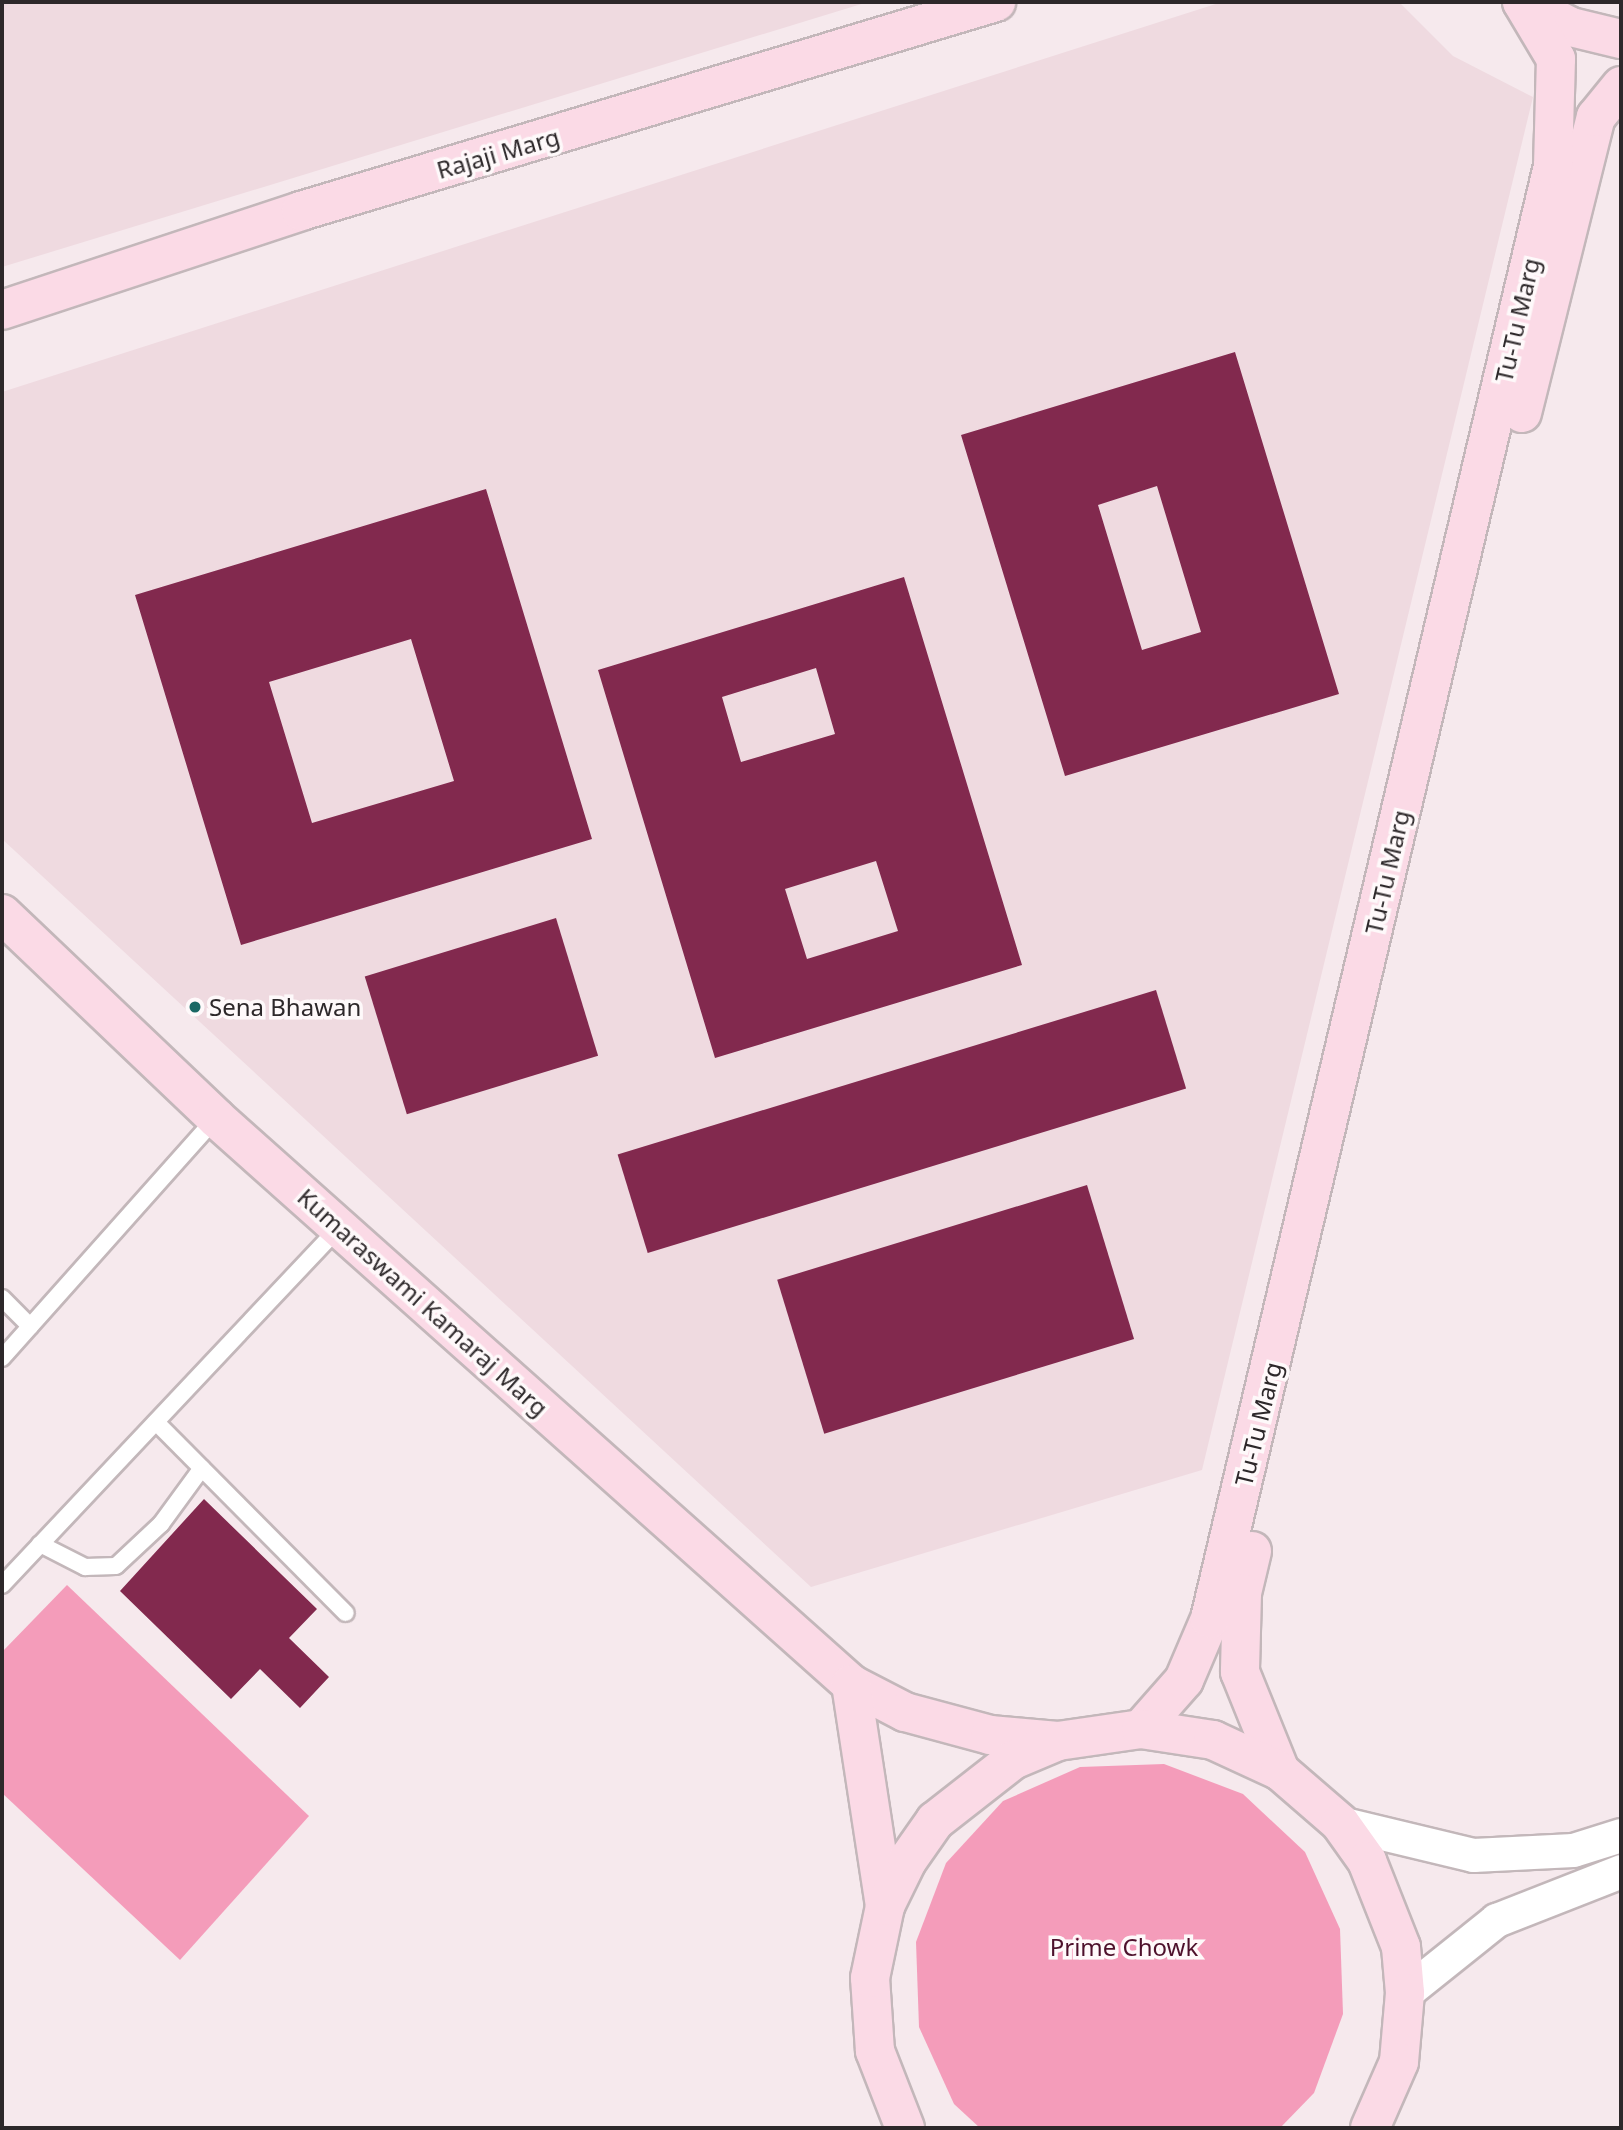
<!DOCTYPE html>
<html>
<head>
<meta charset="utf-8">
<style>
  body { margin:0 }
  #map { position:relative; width:1623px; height:2130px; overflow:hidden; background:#f6e9ed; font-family:"Noto Sans",sans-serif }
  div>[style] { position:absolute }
  .built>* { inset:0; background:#efdae0 }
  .green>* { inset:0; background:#f49cba }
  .building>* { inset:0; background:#82294e; transform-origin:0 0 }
  .roads { filter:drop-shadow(2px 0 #c3b7ba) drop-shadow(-2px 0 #c3b7ba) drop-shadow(0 2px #c3b7ba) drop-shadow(0 -2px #c3b7ba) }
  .lane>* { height:16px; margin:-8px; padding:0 8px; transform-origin:8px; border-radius:8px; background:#fff }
  .street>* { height:33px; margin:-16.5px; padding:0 16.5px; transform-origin:16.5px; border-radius:16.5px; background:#fff }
  .secondary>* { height:38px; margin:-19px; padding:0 19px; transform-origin:19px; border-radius:19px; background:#fbdae6 }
  .dots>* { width:19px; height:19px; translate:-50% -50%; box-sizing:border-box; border:4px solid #fef9fa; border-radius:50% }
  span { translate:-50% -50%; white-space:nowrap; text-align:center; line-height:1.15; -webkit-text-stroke:7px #fef9fa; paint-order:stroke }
  .street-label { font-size:24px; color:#2d282a }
  .poi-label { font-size:24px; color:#2d282a }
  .left { translate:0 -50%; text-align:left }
  .park-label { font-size:24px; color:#4e112c }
  .frame { position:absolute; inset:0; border:4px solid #2d282a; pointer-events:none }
</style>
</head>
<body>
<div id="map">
  <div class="built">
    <div style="clip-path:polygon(2px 2px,868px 2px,2px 267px)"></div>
    <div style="clip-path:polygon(1222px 2px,1399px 2px,1453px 56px,1533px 97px,1202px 1470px,811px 1587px,2px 839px,2px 392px)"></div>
  </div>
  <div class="green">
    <div style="clip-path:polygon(67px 1585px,309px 1816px,180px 1960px,2px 1793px,2px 1652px)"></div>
    <div style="clip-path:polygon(1164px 1764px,1243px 1794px,1305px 1852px,1340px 1929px,1343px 2014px,1314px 2093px,1280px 2128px,980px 2128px,954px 2104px,919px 2027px,916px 1942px,946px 1863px,1003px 1801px,1080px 1767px)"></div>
  </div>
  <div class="building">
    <div style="clip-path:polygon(evenodd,1235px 352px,1339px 694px,1065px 776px,961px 435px,1235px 352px,1157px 486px,1201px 632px,1142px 650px,1098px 505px,1157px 486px)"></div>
    <div style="clip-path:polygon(evenodd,486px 489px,592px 839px,241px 945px,135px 595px,486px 489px,411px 639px,454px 781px,312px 823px,269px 682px,411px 639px)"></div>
    <div style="clip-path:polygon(evenodd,904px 577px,1022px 965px,715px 1058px,598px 670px,904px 577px,816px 668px,835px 734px,741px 762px,722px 697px,816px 668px,904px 577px,876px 861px,898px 931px,807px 959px,785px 889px,876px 861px)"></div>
    <div style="left:556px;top:918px;width:144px;height:200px;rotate:73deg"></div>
    <div style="left:1156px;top:990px;width:103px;height:563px;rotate:73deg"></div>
    <div style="left:1087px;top:1185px;width:161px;height:324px;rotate:73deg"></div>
    <div style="clip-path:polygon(204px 1499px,317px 1609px,289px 1638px,329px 1677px,300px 1708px,260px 1669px,231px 1699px,120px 1591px)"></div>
  </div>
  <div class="roads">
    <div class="lane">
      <div style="left:2px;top:1298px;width:40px;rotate:45deg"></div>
      <div style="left:2px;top:1358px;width:322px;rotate:-48.3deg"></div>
      <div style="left:156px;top:1422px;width:269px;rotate:45.2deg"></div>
      <div style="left:40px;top:1544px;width:51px;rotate:27.1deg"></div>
      <div style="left:85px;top:1567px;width:31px;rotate:-2deg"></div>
      <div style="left:116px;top:1566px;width:62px;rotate:-43deg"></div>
      <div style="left:161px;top:1524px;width:69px;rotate:-53.8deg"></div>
      <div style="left:2px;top:1585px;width:491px;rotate:-46.7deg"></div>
    </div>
    <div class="street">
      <div style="left:1340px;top:1823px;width:137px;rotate:13.5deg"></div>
      <div style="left:1473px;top:1855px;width:100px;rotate:-2.9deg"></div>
      <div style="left:1573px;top:1850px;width:50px;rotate:-17.4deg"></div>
      <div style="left:1405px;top:1993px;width:117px;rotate:-38.7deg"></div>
      <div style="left:1496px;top:1920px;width:134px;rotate:-21.4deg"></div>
    </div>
    <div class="secondary">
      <div style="left:1522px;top:2px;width:55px;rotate:27deg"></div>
      <div style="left:1571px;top:27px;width:51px;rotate:13.5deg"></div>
      <div style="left:2px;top:310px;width:315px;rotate:-18.3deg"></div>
      <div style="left:301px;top:211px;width:726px;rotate:-16.74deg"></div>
      <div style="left:1522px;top:413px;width:305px;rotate:-76deg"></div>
      <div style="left:1596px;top:117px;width:40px;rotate:-51deg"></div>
      <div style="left:2px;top:914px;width:296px;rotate:43.6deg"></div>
      <div style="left:216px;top:1118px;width:851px;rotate:41.71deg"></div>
      <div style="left:851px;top:1684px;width:61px;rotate:27.4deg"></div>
      <div style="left:905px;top:1712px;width:88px;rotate:15.1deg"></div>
      <div style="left:990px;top:1735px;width:68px;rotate:5deg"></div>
      <div style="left:1252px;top:1551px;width:43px;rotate:103.4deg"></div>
      <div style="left:1242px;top:1593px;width:79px;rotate:91.5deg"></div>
      <div style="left:1240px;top:1672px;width:107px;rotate:68deg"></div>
      <div style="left:851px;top:1684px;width:225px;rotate:81.3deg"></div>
      <div style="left:1141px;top:1729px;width:65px;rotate:-48.7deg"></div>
      <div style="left:1184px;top:1680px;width:66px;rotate:-66.9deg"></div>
      <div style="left:1210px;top:1619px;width:1493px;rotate:-76.72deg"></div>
      <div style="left:1553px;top:166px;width:107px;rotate:-88.4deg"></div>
      <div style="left:1556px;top:59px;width:66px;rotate:-120.8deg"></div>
      <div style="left:905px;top:2128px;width:83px;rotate:-111.3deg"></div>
      <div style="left:875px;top:2051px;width:73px;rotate:-93.9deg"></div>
      <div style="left:870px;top:1978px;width:74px;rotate:-78.2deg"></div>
      <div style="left:885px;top:1906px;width:50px;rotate:-63.9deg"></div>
      <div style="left:907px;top:1861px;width:49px;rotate:-55deg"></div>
      <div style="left:935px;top:1821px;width:99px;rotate:-38deg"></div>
      <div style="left:1013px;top:1760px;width:49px;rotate:-22.9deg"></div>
      <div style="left:1058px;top:1741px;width:84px;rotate:-8.2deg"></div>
      <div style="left:1141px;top:1729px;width:73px;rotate:8.7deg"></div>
      <div style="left:1213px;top:1740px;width:74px;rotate:24.8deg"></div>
      <div style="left:1280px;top:1771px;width:79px;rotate:40.9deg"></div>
      <div style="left:1340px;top:1823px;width:47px;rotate:54.6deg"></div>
      <div style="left:1367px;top:1861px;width:92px;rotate:68.4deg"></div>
      <div style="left:1401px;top:1947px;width:46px;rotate:85deg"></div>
      <div style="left:1405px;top:1993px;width:69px;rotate:95deg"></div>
      <div style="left:1399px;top:2062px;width:72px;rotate:113.7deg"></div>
    </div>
  </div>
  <div class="dots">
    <div style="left:195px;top:1007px;background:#1a6764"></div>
  </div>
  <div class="street-label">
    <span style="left:498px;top:153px;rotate:-16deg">Rajaji Marg</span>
    <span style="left:1517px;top:320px;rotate:-77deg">Tu-Tu Marg</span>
    <span style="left:1387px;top:872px;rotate:-77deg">Tu-Tu Marg</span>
    <span style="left:423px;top:1302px;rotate:42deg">Kumaraswami Kamaraj Marg</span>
    <span style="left:1258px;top:1424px;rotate:-76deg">Tu-Tu Marg</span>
  </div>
  <div class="poi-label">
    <span class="left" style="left:209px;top:1007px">Sena Bhawan</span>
  </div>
  <div class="park-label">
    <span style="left:1124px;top:1947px">Prime Chowk</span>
  </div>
  <div class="frame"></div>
</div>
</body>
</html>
